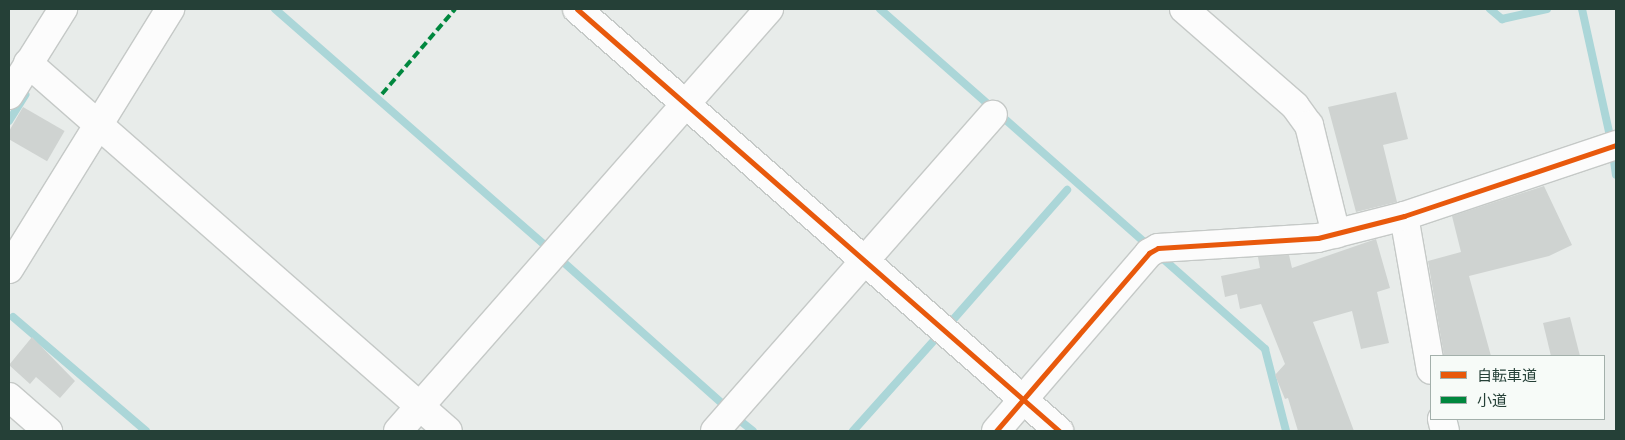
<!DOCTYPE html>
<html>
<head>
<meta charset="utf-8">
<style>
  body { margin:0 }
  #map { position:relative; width:1625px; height:440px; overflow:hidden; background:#e8ecea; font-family:Helvetica,"Noto Sans JP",sans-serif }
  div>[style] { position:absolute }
  .stream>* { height:8px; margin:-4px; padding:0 4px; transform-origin:4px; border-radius:4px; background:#abd6d8 }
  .building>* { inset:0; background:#cfd3d1; transform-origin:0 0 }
  .roads { filter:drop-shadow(1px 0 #c5c9c7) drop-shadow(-1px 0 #c5c9c7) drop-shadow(0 1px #c5c9c7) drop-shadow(0 -1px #c5c9c7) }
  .minor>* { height:28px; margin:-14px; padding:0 14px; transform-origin:14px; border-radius:14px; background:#fcfcfc }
  .tertiary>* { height:28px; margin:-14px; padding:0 14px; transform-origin:14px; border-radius:14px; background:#fcfcfc }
  .quiet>* { height:4px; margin-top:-2px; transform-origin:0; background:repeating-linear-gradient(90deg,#00873e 0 8px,transparent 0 12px) }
  .cycleway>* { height:5px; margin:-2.5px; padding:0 2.5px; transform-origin:2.5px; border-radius:2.5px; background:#e8590c }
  span { translate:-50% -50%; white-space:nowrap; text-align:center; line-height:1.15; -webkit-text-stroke:5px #f7fbf8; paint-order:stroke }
  .frame { position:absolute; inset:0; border:10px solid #254037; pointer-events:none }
  .legend { position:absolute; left:1430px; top:355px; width:175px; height:65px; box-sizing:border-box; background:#f7fbf8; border:1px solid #a3b0ab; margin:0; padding:6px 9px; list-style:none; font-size:15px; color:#254037 }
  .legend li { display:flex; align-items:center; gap:10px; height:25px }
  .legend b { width:25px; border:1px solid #a3b0ab }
</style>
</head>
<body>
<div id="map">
  <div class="stream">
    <div style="left:275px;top:9px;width:363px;rotate:41.2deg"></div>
    <div style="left:880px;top:9px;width:356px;rotate:41.4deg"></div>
    <div style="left:1490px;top:9px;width:16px;rotate:40deg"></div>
    <div style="left:1502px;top:19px;width:46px;rotate:-12.5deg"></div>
    <div style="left:1582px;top:9px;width:130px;rotate:77.6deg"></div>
    <div style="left:9px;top:121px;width:31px;rotate:-58deg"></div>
    <div style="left:1613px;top:154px;width:21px;rotate:82deg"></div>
    <div style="left:1161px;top:257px;width:139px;rotate:41.5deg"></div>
    <div style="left:1265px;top:349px;width:85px;rotate:75.6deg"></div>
    <div style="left:561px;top:260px;width:220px;rotate:41.7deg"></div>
    <div style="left:13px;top:317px;width:175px;rotate:40.6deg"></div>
    <div style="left:951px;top:322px;width:176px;rotate:-48.7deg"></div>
    <div style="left:738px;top:419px;width:19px;rotate:39deg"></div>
    <div style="left:853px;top:431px;width:126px;rotate:-48.2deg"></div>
  </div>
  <div class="building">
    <div style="clip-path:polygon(1396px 92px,1408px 139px,1383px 145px,1397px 202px,1356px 212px,1328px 107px)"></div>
    <div style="left:23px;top:107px;width:48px;height:35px;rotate:30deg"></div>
    <div style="clip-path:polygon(1544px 186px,1572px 245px,1549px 256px,1469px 276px,1491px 356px,1444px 356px,1428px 261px,1461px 252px,1452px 216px)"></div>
    <div style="clip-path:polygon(1376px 239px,1390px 288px,1377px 292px,1389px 343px,1361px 349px,1352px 311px,1313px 322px,1354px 431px,1298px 431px,1288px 398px,1285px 399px,1275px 375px,1285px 364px,1261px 304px,1240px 309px,1237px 294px,1225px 297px,1221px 276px,1260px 268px,1258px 257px,1289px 255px,1292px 268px)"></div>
    <div style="clip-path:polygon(1570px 317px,1580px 356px,1551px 356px,1543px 323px)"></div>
    <div style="clip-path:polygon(32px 337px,75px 381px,60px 398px,36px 377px,30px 384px,9px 365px)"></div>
  </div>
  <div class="roads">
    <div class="minor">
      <div style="left:577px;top:9px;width:641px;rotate:41.2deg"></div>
      <div style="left:1184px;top:9px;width:147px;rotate:41.1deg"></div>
      <div style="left:1295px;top:106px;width:24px;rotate:54deg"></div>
      <div style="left:1309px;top:125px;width:112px;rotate:76.1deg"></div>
      <div style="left:28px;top:63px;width:558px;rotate:41.22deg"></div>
      <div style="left:9px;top:95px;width:102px;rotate:-57.9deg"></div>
      <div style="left:1404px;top:216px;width:156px;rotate:80.1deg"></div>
      <div style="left:9px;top:397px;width:52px;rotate:41.1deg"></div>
      <div style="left:1442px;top:419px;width:12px;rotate:76deg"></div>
      <div style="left:398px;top:431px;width:562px;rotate:-48.68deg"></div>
      <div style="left:715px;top:431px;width:421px;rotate:-48.7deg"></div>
      <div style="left:996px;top:431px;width:235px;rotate:-49.3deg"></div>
      <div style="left:1149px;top:253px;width:10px;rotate:-29deg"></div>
      <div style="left:1158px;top:248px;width:160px;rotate:-3.6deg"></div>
      <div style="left:1318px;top:238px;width:89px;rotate:-14.3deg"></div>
      <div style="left:1404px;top:216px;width:224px;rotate:-18.5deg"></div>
    </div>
    <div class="tertiary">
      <div style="left:9px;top:269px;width:306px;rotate:-58.2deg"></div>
    </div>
  </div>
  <div class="quiet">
    <div style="left:382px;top:94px;width:112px;rotate:-49.3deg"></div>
  </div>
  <div class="cycleway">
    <div style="left:577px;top:9px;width:641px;rotate:41.2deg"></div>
    <div style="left:996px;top:431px;width:235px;rotate:-49.3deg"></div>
    <div style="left:1149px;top:253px;width:10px;rotate:-29deg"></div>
    <div style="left:1158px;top:248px;width:160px;rotate:-3.6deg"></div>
    <div style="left:1318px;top:238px;width:89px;rotate:-14.3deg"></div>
    <div style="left:1404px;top:216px;width:224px;rotate:-18.5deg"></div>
  </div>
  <div class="frame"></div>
  <ul class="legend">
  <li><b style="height:6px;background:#e8590c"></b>自転車道</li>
  <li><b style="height:6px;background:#00873e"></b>小道</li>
  </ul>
</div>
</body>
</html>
